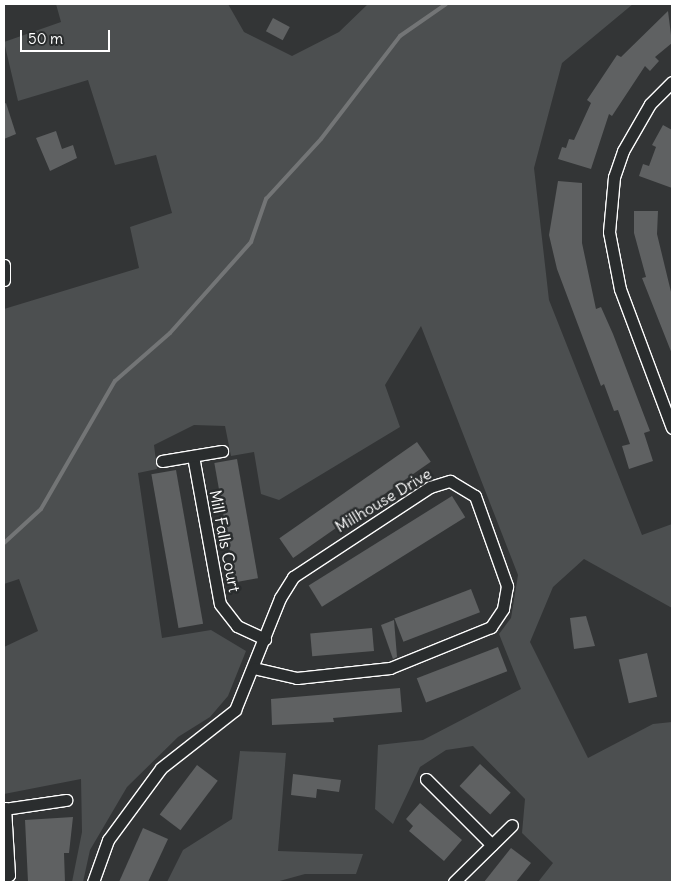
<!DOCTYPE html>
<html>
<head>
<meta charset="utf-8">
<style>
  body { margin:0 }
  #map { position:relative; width:676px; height:886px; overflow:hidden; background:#333536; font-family:Delius,sans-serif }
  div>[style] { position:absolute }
  .green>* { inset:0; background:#4c4f50 }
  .stream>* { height:4px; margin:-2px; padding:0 2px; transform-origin:2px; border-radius:2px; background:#737576 }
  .building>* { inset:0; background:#5f6162; transform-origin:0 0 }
  .roads { filter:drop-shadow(1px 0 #fff) drop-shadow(-1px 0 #fff) drop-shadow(0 1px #fff) drop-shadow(0 -1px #fff) }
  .minor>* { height:11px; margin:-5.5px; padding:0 5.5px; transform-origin:5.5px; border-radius:5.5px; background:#2a2d2e }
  span { translate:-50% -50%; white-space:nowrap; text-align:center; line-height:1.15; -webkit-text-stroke:5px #2a2d2e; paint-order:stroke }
  .street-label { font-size:16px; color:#fff }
  .frame { position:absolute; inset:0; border:5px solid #fff; pointer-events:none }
  .scale { position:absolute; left:20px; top:30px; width:90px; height:22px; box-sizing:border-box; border:2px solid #fff; border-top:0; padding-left:6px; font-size:15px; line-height:18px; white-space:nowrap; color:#fff; -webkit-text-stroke:4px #2a2d2e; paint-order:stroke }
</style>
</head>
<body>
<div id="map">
  <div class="green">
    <div style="clip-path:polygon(56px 4px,228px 4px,244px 32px,292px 56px,339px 32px,368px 4px,633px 4px,562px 63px,534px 168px,549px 300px,642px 535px,672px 524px,672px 608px,584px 559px,553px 587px,530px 642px,588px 758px,653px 724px,672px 722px,672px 882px,538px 882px,553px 863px,522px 833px,525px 799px,473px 746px,446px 750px,420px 767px,393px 824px,375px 809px,378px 745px,423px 740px,521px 689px,499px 634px,511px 618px,518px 575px,421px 326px,385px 385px,400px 427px,279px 500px,261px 494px,254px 452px,231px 456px,225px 426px,194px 425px,154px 445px,157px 469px,138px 473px,162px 638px,211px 630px,246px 651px,228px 696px,210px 717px,178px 737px,127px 787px,90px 850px,83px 882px,72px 882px,82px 832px,81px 779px,4px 794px,4px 647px,38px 631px,19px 579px,4px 584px,4px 309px,139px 268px,130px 227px,172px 213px,156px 155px,115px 165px,88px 80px,18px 101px,4px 42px,61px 22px)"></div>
    <div style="clip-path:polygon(240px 751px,286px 753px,278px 851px,363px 854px,356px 874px,305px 874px,276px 882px,167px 882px,183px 850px,232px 819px)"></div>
  </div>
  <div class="stream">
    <div style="left:4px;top:543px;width:50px;rotate:-42.6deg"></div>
    <div style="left:41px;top:509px;width:148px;rotate:-60deg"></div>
    <div style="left:115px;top:381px;width:73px;rotate:-41.1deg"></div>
    <div style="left:170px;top:333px;width:122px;rotate:-48.3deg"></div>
    <div style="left:251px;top:242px;width:46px;rotate:-70.8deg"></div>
    <div style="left:266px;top:199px;width:81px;rotate:-47.5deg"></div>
    <div style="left:321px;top:139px;width:130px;rotate:-52.5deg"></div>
    <div style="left:400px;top:36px;width:56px;rotate:-34.8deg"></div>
  </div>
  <div class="building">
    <div style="clip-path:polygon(668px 11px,672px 43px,655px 57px,659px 61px,650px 71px,645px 66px,612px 116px,609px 114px,591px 169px,558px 159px,562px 147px,566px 148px,569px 139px,574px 140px,591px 103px,587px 100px,617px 55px,621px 57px)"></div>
    <div style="left:273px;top:18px;width:19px;height:15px;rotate:28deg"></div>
    <div style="clip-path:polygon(6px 103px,16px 134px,4px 139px,4px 104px)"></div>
    <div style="clip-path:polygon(663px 125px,672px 130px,672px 188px,639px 176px,643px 164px,649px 166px,656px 147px,652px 145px)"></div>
    <div style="clip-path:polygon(56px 131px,62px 149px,73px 145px,77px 158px,50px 171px,36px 138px)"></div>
    <div style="clip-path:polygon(558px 181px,582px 183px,582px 243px,596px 309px,601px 307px,613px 334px,650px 431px,644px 433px,653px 461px,629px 469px,622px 446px,630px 444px,618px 410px,614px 411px,604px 384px,601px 386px,557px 269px,549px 235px)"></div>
    <div style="clip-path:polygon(634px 211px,658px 211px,657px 234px,672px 296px,672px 354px,642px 278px,646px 277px,634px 233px)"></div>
    <div style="left:417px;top:442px;width:24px;height:168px;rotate:55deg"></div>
    <div style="left:237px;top:459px;width:121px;height:23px;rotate:80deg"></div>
    <div style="left:176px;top:470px;width:156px;height:25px;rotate:80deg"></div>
    <div style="left:452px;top:496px;width:25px;height:169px;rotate:58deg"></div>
    <div style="left:471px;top:589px;width:25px;height:82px;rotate:69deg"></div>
    <div style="clip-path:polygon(586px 616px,595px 646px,574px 649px,570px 618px)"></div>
    <div style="clip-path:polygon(394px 620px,397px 657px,393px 659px,381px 625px)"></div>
    <div style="left:372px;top:628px;width:23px;height:62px;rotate:85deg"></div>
    <div style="left:498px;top:647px;width:26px;height:87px;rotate:69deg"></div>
    <div style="left:647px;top:653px;width:45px;height:29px;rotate:77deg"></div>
    <div style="clip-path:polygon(400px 688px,402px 712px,333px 718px,334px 722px,272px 725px,271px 699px)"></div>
    <div style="left:480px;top:764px;width:42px;height:30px;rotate:43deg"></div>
    <div style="left:197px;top:765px;width:26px;height:62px;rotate:37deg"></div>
    <div style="clip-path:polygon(293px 774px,341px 780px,339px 792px,317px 789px,316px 798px,291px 795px)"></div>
    <div style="clip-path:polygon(420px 803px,462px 840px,444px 861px,409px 831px,413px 826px,406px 819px)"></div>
    <div style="clip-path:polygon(73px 817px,69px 853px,64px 853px,65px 882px,28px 882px,25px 820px)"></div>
    <div style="clip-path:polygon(143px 828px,168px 839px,148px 882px,119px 882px)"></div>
    <div style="clip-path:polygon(511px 848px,531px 863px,516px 882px,484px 882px)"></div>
  </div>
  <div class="roads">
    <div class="minor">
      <div style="left:672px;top:82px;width:31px;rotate:135deg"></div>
      <div style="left:650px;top:104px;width:54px;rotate:119.9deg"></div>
      <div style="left:623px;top:151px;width:28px;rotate:109deg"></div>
      <div style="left:614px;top:177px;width:55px;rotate:95.2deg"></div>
      <div style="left:609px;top:232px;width:58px;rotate:79.1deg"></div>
      <div style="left:620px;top:289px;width:148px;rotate:69.5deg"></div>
      <div style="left:4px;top:265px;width:15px;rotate:90deg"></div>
      <div style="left:193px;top:456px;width:150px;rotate:79.7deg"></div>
      <div style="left:220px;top:604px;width:28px;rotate:52deg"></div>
      <div style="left:237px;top:626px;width:31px;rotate:25deg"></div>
      <div style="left:162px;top:461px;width:61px;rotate:-9.5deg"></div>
      <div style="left:426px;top:779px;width:93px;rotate:45deg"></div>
      <div style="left:4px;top:809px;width:63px;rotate:-8.3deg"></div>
      <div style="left:4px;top:876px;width:5px;rotate:-11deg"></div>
      <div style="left:9px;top:875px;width:67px;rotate:-93.4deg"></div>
      <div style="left:93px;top:882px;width:45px;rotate:-70.3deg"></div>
      <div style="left:108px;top:840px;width:89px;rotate:-53.6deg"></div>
      <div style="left:161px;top:768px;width:94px;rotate:-38.1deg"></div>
      <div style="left:235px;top:710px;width:121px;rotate:-68.1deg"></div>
      <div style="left:280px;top:598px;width:25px;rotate:-58deg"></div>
      <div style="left:293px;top:577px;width:164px;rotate:-33.3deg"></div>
      <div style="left:430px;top:487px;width:21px;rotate:-17deg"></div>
      <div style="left:450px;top:481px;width:29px;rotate:31deg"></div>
      <div style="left:475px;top:496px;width:96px;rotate:70.4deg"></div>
      <div style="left:507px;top:586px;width:23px;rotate:100deg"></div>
      <div style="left:503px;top:609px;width:22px;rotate:124deg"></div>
      <div style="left:491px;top:627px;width:109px;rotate:157.9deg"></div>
      <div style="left:390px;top:668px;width:94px;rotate:173.9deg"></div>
      <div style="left:297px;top:678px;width:44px;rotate:-166.9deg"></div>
      <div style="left:454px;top:882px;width:81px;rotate:-44.5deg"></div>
    </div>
  </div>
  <div class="street-label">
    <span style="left:383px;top:500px;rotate:-31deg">Millhouse Drive</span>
    <span style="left:225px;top:541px;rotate:79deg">Mill Falls Court</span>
  </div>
  <div class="frame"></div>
  <div class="scale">50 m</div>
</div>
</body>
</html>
